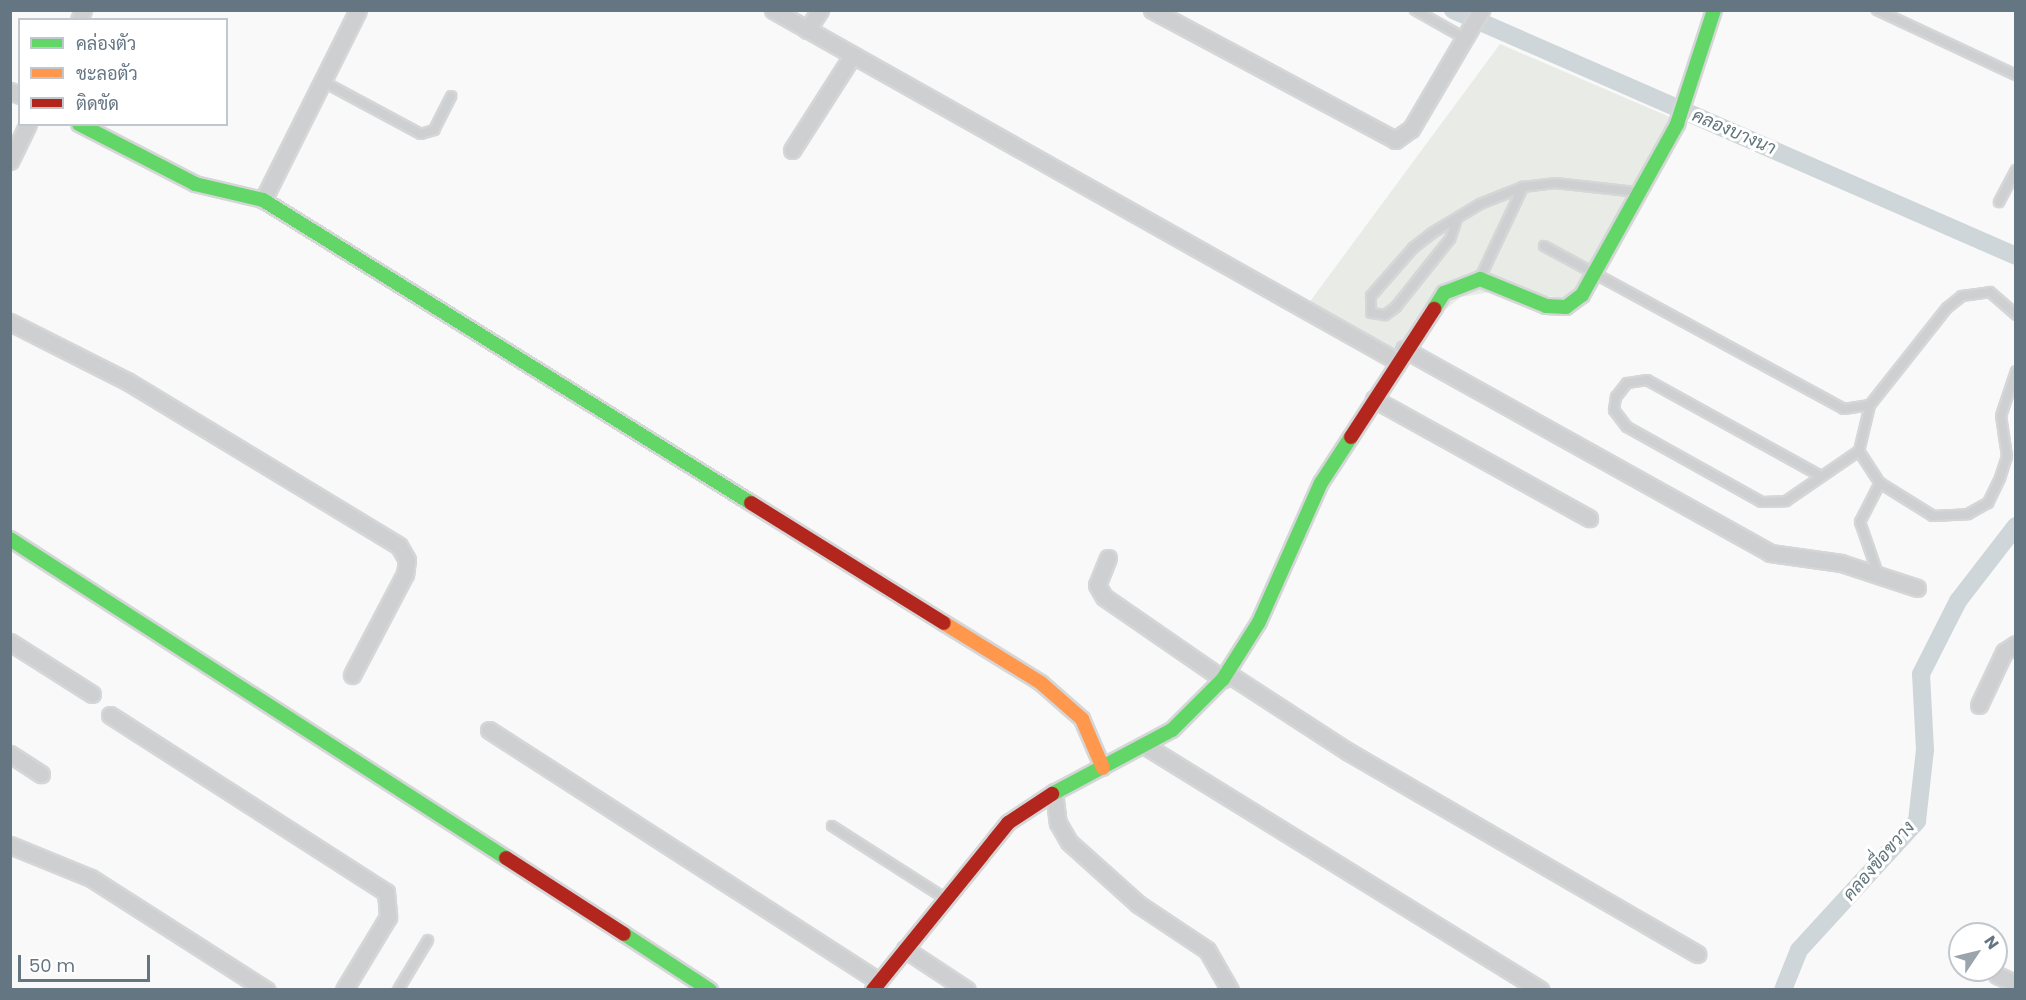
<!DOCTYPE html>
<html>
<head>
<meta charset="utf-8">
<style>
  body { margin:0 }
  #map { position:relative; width:2026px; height:1000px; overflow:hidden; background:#f9f9f9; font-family:Poppins,Sarabun,sans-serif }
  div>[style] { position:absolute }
  .green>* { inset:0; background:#e8ebe6 }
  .canal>* { height:18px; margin:-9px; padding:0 9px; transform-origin:9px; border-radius:9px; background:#ced6d9 }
  .roads { filter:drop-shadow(2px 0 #d5d6d7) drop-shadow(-2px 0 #d5d6d7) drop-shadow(0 2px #d5d6d7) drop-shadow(0 -2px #d5d6d7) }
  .lane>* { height:8px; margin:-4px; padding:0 4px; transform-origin:4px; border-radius:4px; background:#cecfd0 }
  .street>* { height:15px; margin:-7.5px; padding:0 7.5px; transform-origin:7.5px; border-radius:7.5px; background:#cecfd0 }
  .fast>* { height:14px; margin:-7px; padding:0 7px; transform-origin:7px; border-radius:7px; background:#63d668 }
  .slow>* { height:14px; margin:-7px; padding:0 7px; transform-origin:7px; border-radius:7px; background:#ff974d }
  .jam>* { height:14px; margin:-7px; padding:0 7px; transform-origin:7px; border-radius:7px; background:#b3261e }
  span { translate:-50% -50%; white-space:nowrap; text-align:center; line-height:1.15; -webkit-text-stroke:6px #fff; paint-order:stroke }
  .water-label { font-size:18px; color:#60757c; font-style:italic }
  .frame { position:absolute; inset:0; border:12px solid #657683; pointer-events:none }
  .legend { position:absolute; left:18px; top:18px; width:210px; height:108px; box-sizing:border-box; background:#fff; border:2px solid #c1c8cd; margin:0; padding:8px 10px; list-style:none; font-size:18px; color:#657683 }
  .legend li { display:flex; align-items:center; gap:12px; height:30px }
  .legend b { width:30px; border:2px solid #c1c8cd }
  .north { position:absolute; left:1948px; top:922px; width:60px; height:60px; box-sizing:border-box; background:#fff; border:2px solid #c1c8cd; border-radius:50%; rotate:55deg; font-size:16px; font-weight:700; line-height:24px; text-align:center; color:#657683 }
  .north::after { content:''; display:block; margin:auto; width:21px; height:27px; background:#99a4ac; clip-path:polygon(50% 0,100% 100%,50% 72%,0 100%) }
  .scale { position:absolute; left:18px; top:955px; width:132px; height:27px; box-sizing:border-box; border:3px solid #657683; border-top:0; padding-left:8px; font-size:18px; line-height:21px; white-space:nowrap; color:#657683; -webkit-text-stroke:4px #fff; paint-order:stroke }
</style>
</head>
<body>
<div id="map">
  <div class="green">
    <div style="clip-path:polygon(1500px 44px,1679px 121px,1586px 300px,1496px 291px,1461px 297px,1434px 318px,1397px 372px,1300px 315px)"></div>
  </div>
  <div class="canal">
    <div style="left:1453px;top:10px;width:614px;rotate:23.6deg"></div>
    <div style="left:1783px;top:990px;width:43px;rotate:-68.2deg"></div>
    <div style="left:1799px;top:950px;width:175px;rotate:-47.5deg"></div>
    <div style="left:1917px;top:821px;width:71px;rotate:-83.6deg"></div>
    <div style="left:1925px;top:750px;width:76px;rotate:-93deg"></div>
    <div style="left:1921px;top:674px;width:82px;rotate:-63.1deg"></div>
    <div style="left:1958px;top:601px;width:95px;rotate:-52.3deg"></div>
  </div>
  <div class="roads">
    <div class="lane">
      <div style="left:1415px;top:10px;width:59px;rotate:29.6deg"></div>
      <div style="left:1877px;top:10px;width:153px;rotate:25.1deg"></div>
      <div style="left:322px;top:81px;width:112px;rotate:28.2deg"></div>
      <div style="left:421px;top:134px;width:14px;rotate:-17deg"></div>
      <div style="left:434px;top:130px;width:38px;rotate:-63deg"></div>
      <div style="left:1999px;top:202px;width:36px;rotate:-62deg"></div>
      <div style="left:1457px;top:219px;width:21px;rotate:109deg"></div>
      <div style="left:1450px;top:239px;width:87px;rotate:128.5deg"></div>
      <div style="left:1396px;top:307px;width:14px;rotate:144deg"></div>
      <div style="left:1385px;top:315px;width:14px;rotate:-172deg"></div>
      <div style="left:1371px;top:313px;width:17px;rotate:-90deg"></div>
      <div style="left:1371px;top:296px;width:64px;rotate:-48.8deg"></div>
      <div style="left:1413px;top:248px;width:24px;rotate:-38deg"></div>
      <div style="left:1432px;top:233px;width:56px;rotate:-31.1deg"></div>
      <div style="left:1480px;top:204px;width:46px;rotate:-21.6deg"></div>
      <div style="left:1523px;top:187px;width:32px;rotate:-7deg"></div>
      <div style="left:1555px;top:183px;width:81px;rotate:6.3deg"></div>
      <div style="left:1544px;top:246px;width:341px;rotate:28.5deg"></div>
      <div style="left:1844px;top:409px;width:26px;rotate:-9deg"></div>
      <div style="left:1870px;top:405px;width:124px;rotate:-51.6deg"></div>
      <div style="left:1947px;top:308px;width:19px;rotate:-39deg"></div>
      <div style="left:1962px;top:296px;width:28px;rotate:-8deg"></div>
      <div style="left:1990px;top:292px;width:35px;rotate:41deg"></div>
      <div style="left:1480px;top:278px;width:101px;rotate:-64.7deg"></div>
      <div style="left:1870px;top:405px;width:47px;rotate:103.4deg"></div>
      <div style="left:1859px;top:451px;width:38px;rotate:57deg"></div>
      <div style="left:1880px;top:483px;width:62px;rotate:31.9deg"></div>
      <div style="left:1933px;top:516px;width:35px;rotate:-3deg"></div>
      <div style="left:1968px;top:514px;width:23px;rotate:-29deg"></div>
      <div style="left:1988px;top:503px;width:28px;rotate:-64deg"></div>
      <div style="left:2000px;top:478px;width:23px;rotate:-72deg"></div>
      <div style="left:2007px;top:456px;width:40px;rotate:-98.5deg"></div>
      <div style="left:2001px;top:416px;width:47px;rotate:-71.6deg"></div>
      <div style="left:1819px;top:475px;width:196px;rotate:-151.1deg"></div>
      <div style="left:1647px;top:380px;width:20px;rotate:171deg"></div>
      <div style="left:1627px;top:383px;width:18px;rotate:128deg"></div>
      <div style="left:1616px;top:397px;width:13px;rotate:99deg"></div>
      <div style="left:1614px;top:410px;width:21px;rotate:53deg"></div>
      <div style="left:1627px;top:427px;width:154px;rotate:29.1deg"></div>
      <div style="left:1762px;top:502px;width:24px;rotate:-2deg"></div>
      <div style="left:1786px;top:501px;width:88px;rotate:-34.4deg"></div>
      <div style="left:1878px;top:574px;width:55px;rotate:-109.1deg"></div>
      <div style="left:1860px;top:522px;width:44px;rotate:-62.9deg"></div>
      <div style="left:832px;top:826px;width:132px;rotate:32.6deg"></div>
      <div style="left:398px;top:990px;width:58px;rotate:-59deg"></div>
    </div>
    <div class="street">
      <div style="left:773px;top:10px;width:716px;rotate:29.36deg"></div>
      <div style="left:1152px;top:10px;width:276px;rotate:28.1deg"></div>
      <div style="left:1395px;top:140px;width:19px;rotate:-35deg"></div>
      <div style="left:1411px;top:129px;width:138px;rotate:-59.5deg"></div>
      <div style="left:79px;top:20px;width:11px;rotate:-68deg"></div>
      <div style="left:807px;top:30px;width:24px;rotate:-57deg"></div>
      <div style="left:10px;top:91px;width:11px;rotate:22deg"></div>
      <div style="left:792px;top:150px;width:112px;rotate:-57.4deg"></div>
      <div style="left:10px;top:161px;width:41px;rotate:-64.1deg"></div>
      <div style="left:263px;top:200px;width:212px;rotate:-63.4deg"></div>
      <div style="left:10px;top:322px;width:131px;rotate:26.8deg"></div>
      <div style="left:127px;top:381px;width:318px;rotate:31.2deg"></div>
      <div style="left:399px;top:546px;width:16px;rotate:60deg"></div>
      <div style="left:407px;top:560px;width:14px;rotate:98deg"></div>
      <div style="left:405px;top:574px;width:114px;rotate:117.7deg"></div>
      <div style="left:1404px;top:349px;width:419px;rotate:29.1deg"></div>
      <div style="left:1770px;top:553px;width:72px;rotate:8deg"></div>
      <div style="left:1841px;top:563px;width:80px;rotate:18.2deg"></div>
      <div style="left:1374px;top:399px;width:246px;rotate:29deg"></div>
      <div style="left:1108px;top:558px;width:29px;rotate:112deg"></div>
      <div style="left:1097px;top:585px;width:14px;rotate:60deg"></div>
      <div style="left:1104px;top:597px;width:145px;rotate:34.6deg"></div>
      <div style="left:10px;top:642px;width:97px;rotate:32.4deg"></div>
      <div style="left:1227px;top:673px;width:143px;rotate:33deg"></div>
      <div style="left:1347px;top:751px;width:405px;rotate:30.1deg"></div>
      <div style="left:1979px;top:705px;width:59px;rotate:-64.7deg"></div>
      <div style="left:2004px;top:652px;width:14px;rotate:-34deg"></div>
      <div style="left:110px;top:715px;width:328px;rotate:32.7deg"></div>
      <div style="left:386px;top:892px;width:25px;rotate:85deg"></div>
      <div style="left:388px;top:917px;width:85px;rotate:121.1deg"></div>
      <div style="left:489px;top:730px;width:463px;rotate:32.8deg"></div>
      <div style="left:1144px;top:745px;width:466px;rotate:31.7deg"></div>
      <div style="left:10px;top:754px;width:37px;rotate:33deg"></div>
      <div style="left:1054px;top:792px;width:31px;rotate:83deg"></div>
      <div style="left:1058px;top:823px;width:22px;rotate:60deg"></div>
      <div style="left:1069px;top:842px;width:93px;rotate:41.9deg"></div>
      <div style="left:1138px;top:904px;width:83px;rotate:33.7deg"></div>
      <div style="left:1207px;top:950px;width:46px;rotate:60.1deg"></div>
      <div style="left:10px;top:845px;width:87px;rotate:22.2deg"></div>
      <div style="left:91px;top:878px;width:208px;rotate:32.6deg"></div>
      <div style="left:905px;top:949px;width:74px;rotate:33.5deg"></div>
      <div style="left:1997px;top:975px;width:21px;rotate:25deg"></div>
    </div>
    <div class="fast">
      <div style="left:79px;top:124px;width:131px;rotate:27.3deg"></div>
      <div style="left:195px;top:184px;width:70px;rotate:13.2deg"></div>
      <div style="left:263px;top:200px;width:574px;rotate:31.84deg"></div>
      <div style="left:1434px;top:309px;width:19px;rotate:-58deg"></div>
      <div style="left:1444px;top:293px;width:39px;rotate:-21deg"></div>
      <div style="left:1480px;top:279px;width:71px;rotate:22.2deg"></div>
      <div style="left:1546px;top:306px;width:20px;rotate:3deg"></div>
      <div style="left:1566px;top:307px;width:20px;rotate:-37deg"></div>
      <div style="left:1582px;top:295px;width:196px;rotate:-60.9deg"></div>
      <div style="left:1677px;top:124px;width:120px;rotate:-72deg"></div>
      <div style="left:10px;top:539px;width:590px;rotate:32.75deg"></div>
      <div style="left:1052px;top:794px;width:136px;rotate:-28.1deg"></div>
      <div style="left:1172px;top:730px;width:72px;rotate:-45deg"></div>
      <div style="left:1223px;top:679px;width:67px;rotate:-57.7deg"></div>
      <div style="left:1259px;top:622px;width:152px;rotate:-66deg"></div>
      <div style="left:1321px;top:483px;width:55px;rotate:-56.9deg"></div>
      <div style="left:624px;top:934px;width:103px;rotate:33.1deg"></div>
    </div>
    <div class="slow">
      <div style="left:944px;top:623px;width:114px;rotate:31.7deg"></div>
      <div style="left:1041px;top:683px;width:55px;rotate:41.3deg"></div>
      <div style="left:1082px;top:719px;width:53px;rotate:66.8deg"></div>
    </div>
    <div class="jam">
      <div style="left:1351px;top:437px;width:153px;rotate:-57deg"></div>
      <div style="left:751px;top:503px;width:227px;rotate:31.9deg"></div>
      <div style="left:506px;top:858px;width:140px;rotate:32.8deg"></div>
      <div style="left:873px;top:990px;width:215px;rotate:-51deg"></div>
      <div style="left:1008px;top:823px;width:53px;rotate:-33.4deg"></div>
    </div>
  </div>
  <div class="water-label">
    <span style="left:1734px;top:132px;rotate:23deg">คลองบางนา</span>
    <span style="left:1879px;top:861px;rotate:-49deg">คลองขื่อขวาง</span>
  </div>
  <div class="frame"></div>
  <ul class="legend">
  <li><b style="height:8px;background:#63d668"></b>คล่องตัว</li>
  <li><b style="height:8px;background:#ff974d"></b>ชะลอตัว</li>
  <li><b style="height:8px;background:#b3261e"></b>ติดขัด</li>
  </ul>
  <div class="north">N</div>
  <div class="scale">50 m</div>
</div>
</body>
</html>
